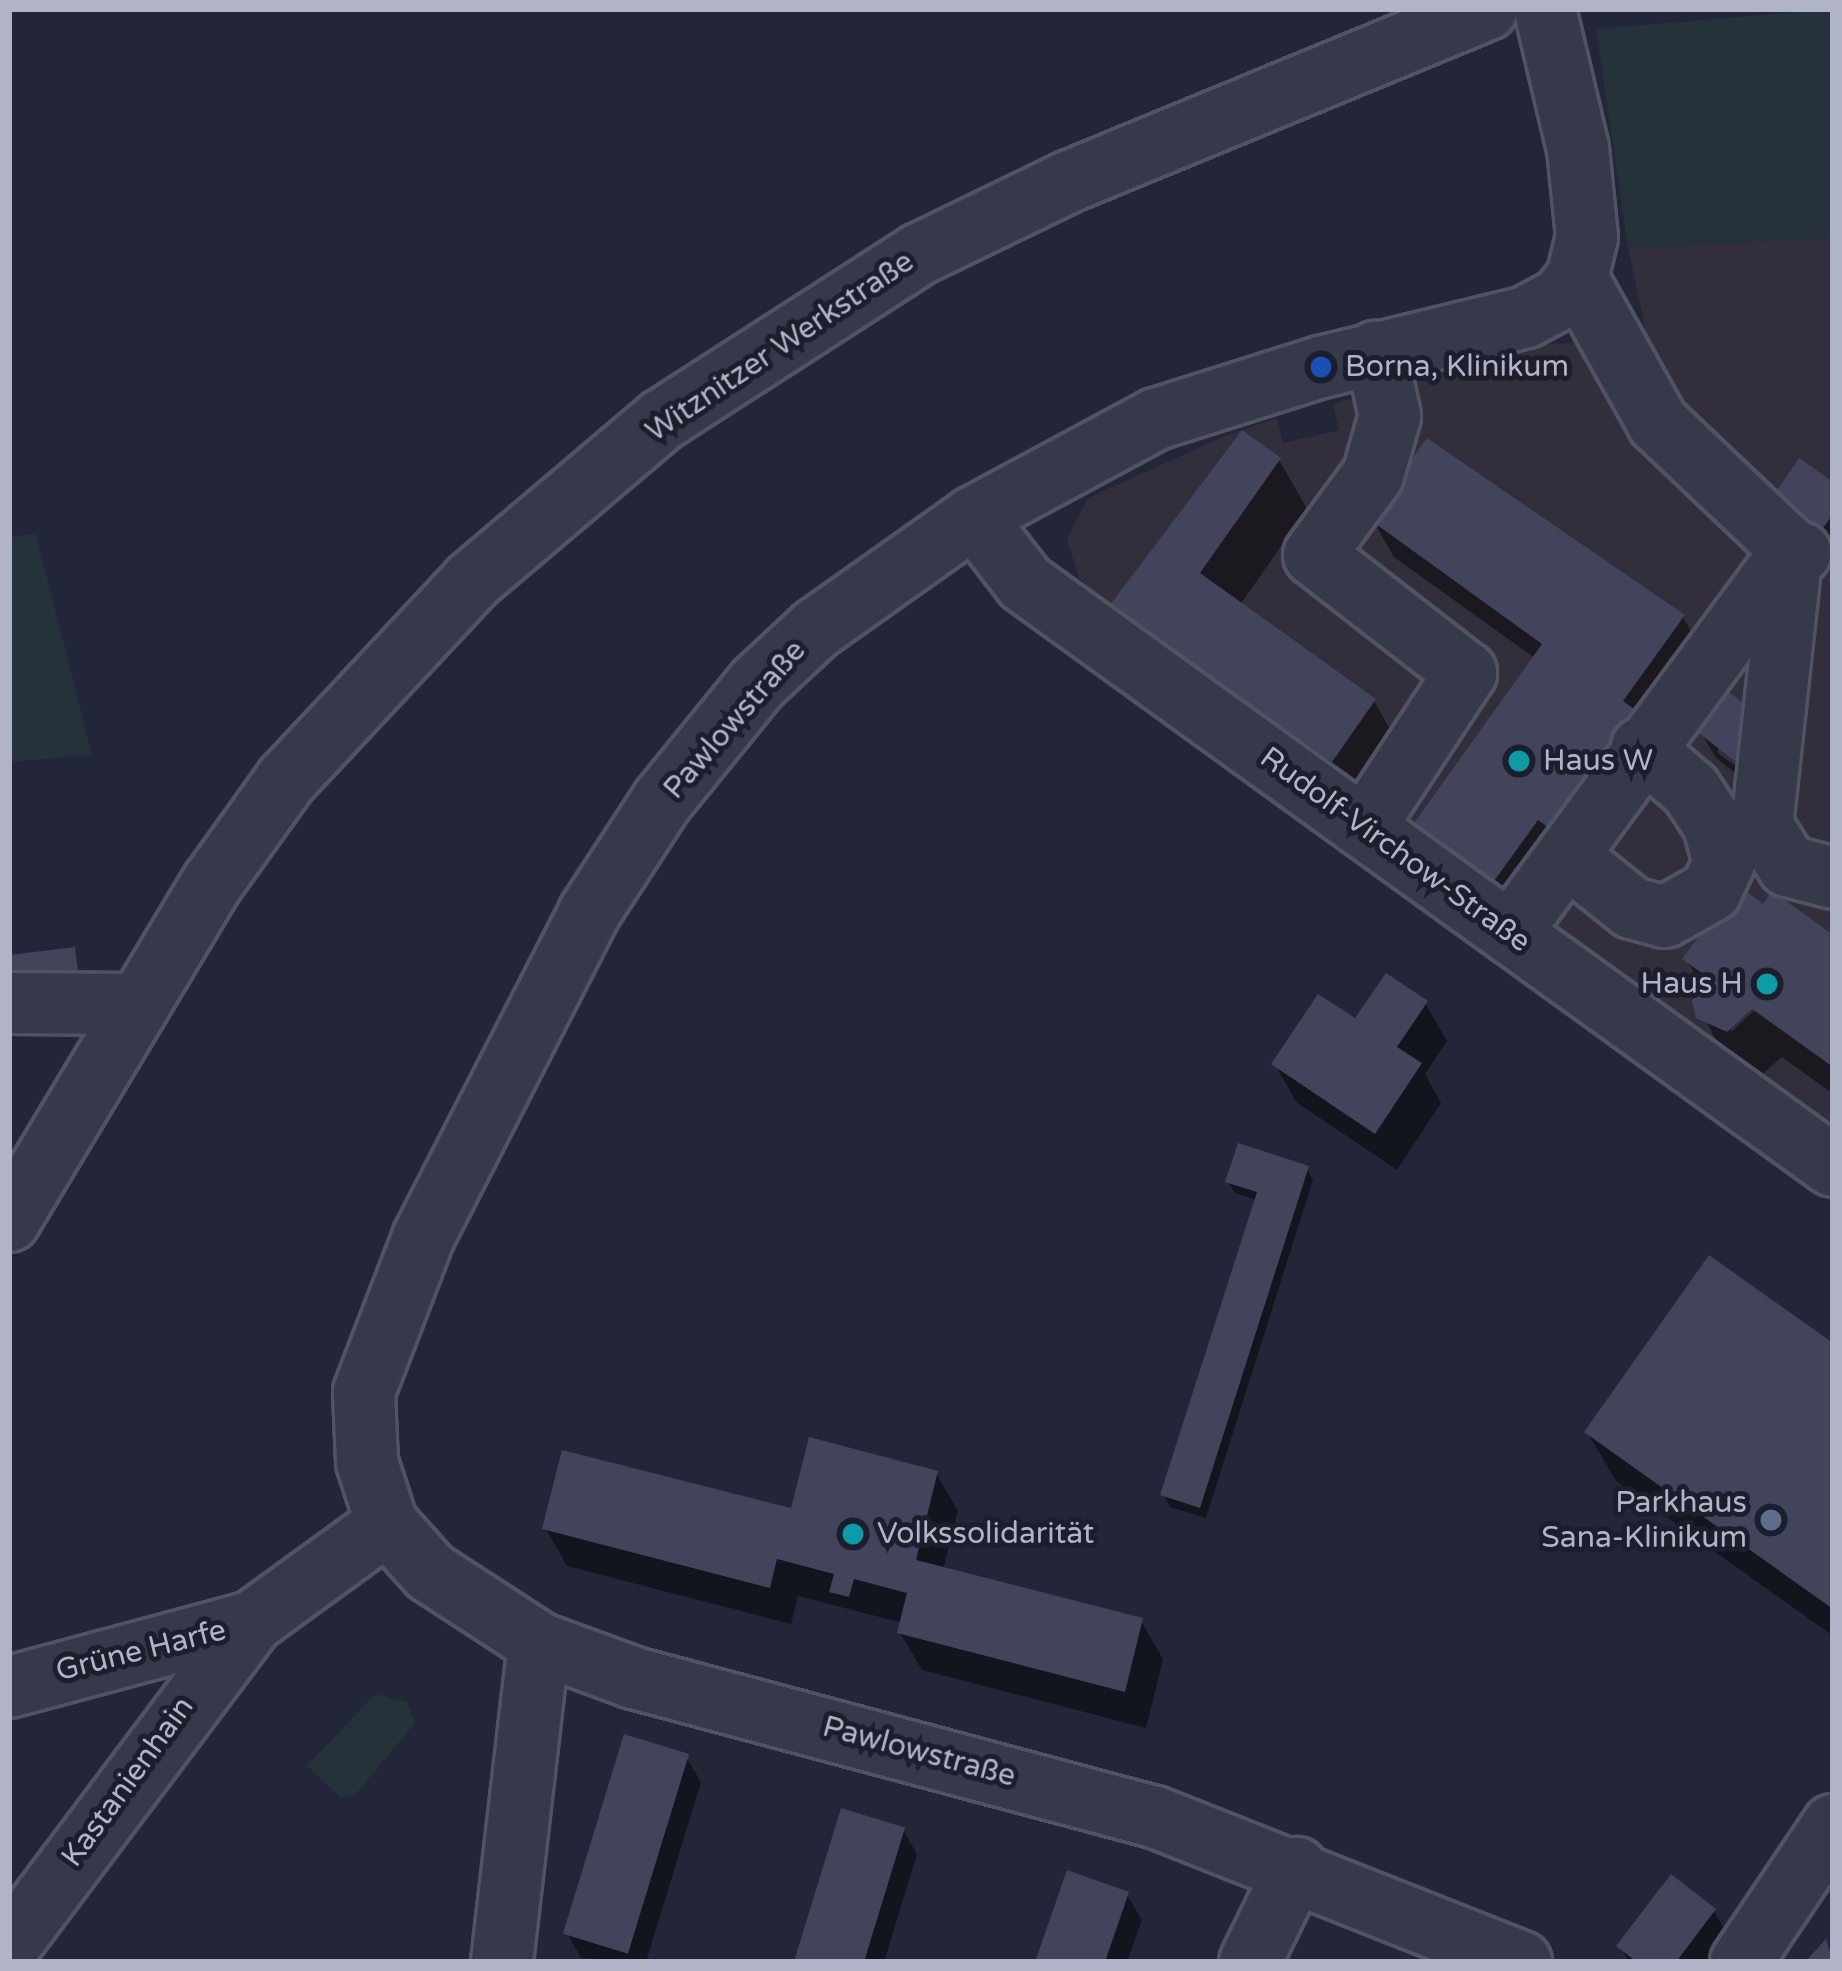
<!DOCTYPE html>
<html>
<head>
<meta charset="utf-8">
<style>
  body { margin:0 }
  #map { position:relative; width:1842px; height:1971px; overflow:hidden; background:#232639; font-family:"Varela Round",sans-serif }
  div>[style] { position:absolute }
  .medical>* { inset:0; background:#332e3b }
  .green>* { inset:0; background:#25323a }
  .shadow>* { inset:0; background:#0007 }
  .building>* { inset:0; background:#42445b; transform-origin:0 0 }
  .roads { filter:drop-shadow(3px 0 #515365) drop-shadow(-3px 0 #515365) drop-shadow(0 3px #515365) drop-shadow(0 -3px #515365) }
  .minor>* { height:60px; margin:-30px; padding:0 30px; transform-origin:30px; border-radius:30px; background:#36394a }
  .dots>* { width:33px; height:33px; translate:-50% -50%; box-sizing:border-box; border:6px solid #1c1e2e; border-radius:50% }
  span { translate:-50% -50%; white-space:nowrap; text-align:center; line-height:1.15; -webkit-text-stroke:10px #1c1e2e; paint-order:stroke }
  .street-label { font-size:30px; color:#b1b3c6 }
  .poi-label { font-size:30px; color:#b1b3c6 }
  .left { translate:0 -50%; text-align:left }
  .right { translate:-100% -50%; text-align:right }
  .frame { position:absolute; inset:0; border:12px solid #b1b3c6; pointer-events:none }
</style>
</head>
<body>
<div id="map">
  <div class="medical">
    <div style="clip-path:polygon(1833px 237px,1833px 1133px,1533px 916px,1537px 909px,1151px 644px,1079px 578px,1067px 539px,1088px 498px,1225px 436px,1277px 418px,1283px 443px,1339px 430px,1333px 404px,1531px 344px,1581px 343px,1645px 327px,1628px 248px)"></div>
  </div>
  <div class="green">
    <div style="clip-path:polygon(1833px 9px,1833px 237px,1628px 248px,1596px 29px)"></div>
    <div style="clip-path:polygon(36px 534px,92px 755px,9px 762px,9px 537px)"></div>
    <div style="clip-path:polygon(376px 1694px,407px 1702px,415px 1723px,355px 1795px,341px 1798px,307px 1765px)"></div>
  </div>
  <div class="shadow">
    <div style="clip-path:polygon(1279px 460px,1307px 509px,1240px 605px,1374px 701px,1402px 750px,1361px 810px,1142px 654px,1113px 605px)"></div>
    <div style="clip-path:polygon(1800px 462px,1833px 486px,1833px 551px,1791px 521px)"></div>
    <div style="clip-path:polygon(1372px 519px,1683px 617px,1711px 667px,1523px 928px,1446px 873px,1417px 823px,1536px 659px,1394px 557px)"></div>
    <div style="clip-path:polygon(evenodd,1730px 697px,1764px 723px,1778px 748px,1750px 785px,1716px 758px,1702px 734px,1730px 697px,1718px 745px,1748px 769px,1745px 773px,1718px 753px,1718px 745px)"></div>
    <div style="clip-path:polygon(evenodd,1764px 908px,1833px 938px,1833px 1094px,1782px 1057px,1756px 1080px,1733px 1074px,1696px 1001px,1703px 988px,1686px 959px,1764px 908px,1761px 997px,1765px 1001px,1731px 1032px,1731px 1024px,1761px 997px)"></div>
    <div style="clip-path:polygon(1425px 1003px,1447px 1041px,1425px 1074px,1441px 1103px,1397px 1170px,1296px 1102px,1275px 1064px,1356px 1023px)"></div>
    <div style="clip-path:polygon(1307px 1169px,1313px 1180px,1206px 1518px,1170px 1507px,1164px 1495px,1257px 1200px,1235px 1193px,1228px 1182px)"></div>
    <div style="clip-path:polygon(1833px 1347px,1833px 1636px,1616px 1481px,1587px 1432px)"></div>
    <div style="clip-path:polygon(936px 1473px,958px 1511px,943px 1570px,1141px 1621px,1163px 1659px,1146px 1728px,922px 1670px,900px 1633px,903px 1623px,798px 1596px,791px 1624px,567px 1566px,546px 1529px,793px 1512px)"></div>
    <div style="clip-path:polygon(686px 1757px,701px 1782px,646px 1962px,581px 1958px,567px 1933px)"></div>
    <div style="clip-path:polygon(903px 1830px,917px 1854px,884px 1962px,797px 1962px)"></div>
    <div style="clip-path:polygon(1127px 1895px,1142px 1920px,1127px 1962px,1038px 1962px)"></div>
    <div style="clip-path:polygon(1714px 1911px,1728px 1936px,1708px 1962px,1629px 1962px,1620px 1946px)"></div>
  </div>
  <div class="building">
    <div style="clip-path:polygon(1242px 430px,1281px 458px,1200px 573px,1376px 699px,1332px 762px,1110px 605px)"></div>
    <div style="clip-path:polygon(1427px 438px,1685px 615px,1623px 701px,1644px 716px,1559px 835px,1538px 820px,1494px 881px,1414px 823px,1542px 644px,1369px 519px)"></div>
    <div style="clip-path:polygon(1799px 458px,1833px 482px,1833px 514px,1821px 531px,1773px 496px)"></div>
    <div style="left:1729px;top:692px;width:47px;height:51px;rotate:38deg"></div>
    <div style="clip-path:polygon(1718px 871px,1763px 904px,1772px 891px,1833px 935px,1833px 1067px,1752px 1009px,1727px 1032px,1696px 1018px,1692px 1001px,1706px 976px,1682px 959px,1707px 925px)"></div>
    <div style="left:75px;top:947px;width:43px;height:66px;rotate:83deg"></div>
    <div style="clip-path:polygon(1386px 973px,1428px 1001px,1397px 1047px,1422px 1063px,1375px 1134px,1271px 1064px,1318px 994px,1355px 1018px)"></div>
    <div style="clip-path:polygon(1238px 1143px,1309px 1166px,1200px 1508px,1160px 1495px,1257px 1192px,1225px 1182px)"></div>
    <div style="clip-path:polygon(1709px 1255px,1833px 1343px,1833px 1609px,1584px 1432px)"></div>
    <div style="clip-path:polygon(809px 1437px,938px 1471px,916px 1560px,1143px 1618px,1125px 1692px,897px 1633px,907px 1593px,854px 1579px,849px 1597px,829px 1592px,834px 1574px,777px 1559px,770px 1588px,542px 1529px,562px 1450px,791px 1508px)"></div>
    <div style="left:624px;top:1734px;width:68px;height:209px;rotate:17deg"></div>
    <div style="left:841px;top:1808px;width:67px;height:161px;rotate:17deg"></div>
    <div style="clip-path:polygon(1067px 1870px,1129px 1892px,1105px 1962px,1035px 1962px)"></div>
    <div style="clip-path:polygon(1671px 1874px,1716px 1909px,1676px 1962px,1637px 1962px,1616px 1946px)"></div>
    <div style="clip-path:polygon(1826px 1939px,1833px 1962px,1805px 1962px)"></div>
  </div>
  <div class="roads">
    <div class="minor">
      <div style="left:1577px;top:278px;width:166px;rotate:60.8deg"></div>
      <div style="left:1658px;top:423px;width:185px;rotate:43.5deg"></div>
      <div style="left:1792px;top:550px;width:278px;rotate:96.2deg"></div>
      <div style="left:1762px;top:826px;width:48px;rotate:57deg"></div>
      <div style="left:1788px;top:866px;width:47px;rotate:14.9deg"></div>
      <div style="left:974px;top:517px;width:83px;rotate:52.3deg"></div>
      <div style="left:1025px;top:583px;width:996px;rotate:35.81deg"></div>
      <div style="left:1364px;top:828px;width:186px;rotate:-56.7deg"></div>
      <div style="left:1466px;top:673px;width:192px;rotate:-142.2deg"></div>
      <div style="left:1314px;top:555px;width:99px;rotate:-53.6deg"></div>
      <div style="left:1373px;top:475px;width:61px;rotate:-73.9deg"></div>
      <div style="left:1390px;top:416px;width:66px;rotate:-102.3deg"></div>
      <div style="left:1567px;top:856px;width:83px;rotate:38.7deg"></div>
      <div style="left:1632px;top:908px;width:34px;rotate:15deg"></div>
      <div style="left:1665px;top:917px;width:53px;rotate:-29.5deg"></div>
      <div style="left:1711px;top:891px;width:31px;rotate:-65deg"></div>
      <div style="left:1724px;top:863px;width:39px;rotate:-105deg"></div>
      <div style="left:1714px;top:825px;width:42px;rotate:-123.3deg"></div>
      <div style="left:1691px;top:790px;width:65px;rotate:-139.4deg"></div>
      <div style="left:1510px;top:933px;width:476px;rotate:-53.6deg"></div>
      <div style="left:1792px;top:550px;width:9px;rotate:18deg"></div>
      <div style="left:9px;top:1003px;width:127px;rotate:0.5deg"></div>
      <div style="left:9px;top:1221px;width:396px;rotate:-59deg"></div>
      <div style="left:213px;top:882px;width:125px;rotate:-54.4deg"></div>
      <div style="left:286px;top:780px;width:272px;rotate:-46.9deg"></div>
      <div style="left:472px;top:581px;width:249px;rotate:-40.3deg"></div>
      <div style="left:662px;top:420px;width:307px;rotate:-32.8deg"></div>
      <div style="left:920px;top:254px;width:165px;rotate:-25.9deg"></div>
      <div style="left:1068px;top:182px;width:453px;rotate:-22.4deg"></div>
      <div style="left:9px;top:1687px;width:252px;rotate:-15deg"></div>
      <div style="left:252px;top:1622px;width:167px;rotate:-36deg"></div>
      <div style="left:9px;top:1946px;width:405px;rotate:-53.1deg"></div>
      <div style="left:502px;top:1962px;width:321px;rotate:-83.4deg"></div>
      <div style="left:1250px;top:1962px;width:105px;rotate:-63.9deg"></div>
      <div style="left:1521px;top:1962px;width:395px;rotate:-158.4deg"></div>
      <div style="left:1154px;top:1817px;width:538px;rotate:-165.03deg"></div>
      <div style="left:634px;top:1678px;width:101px;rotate:-159.8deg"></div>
      <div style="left:539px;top:1643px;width:130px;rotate:-146.9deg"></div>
      <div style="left:430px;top:1572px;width:64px;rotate:-131.9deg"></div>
      <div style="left:387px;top:1524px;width:65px;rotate:-107.9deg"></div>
      <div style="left:367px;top:1462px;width:70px;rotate:-92.5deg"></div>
      <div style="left:364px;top:1392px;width:167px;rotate:-69deg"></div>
      <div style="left:424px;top:1236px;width:363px;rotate:-62.9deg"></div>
      <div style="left:589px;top:913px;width:134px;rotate:-56.9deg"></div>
      <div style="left:662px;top:801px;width:152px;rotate:-50.9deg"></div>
      <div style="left:758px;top:683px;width:79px;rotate:-43deg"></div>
      <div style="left:816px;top:629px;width:194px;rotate:-35.3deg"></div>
      <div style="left:974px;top:517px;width:207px;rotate:-28.3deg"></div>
      <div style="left:1156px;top:419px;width:173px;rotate:-17.5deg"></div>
      <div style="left:1321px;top:367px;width:211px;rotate:-13.7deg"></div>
      <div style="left:1526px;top:317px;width:40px;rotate:-28deg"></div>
      <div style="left:1561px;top:298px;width:26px;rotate:-51deg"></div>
      <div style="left:1577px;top:278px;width:42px;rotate:-76.3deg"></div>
      <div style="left:1587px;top:237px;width:88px;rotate:-95.8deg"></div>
      <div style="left:1578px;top:149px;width:144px;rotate:-103.3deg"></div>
      <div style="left:1741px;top:1962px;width:165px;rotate:-56.1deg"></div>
    </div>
  </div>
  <div class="dots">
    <div style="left:1321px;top:367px;background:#1a4fb4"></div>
    <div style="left:1519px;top:761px;background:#0f9aa8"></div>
    <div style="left:1767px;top:984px;background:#0f9aa8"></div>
    <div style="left:1771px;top:1520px;background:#5c6f8a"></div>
    <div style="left:853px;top:1534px;background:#0f9aa8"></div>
  </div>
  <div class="street-label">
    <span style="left:780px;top:347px;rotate:-34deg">Witznitzer Werkstraße</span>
    <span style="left:735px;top:720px;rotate:-49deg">Pawlowstraße</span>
    <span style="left:1395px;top:850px;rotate:36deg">Rudolf-Virchow-Straße</span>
    <span style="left:141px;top:1651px;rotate:-14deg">Grüne Harfe</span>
    <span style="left:919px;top:1752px;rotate:15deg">Pawlowstraße</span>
    <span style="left:128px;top:1782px;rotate:-54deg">Kastanienhain</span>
  </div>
  <div class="poi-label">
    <span class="left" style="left:1345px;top:367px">Borna, Klinikum</span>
    <span class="left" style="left:1543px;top:761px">Haus W</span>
    <span class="right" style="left:1743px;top:984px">Haus H</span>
    <span class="right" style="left:1747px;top:1520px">Parkhaus<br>Sana-Klinikum</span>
    <span class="left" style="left:877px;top:1534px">Volkssolidarität</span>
  </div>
  <div class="frame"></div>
</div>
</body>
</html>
